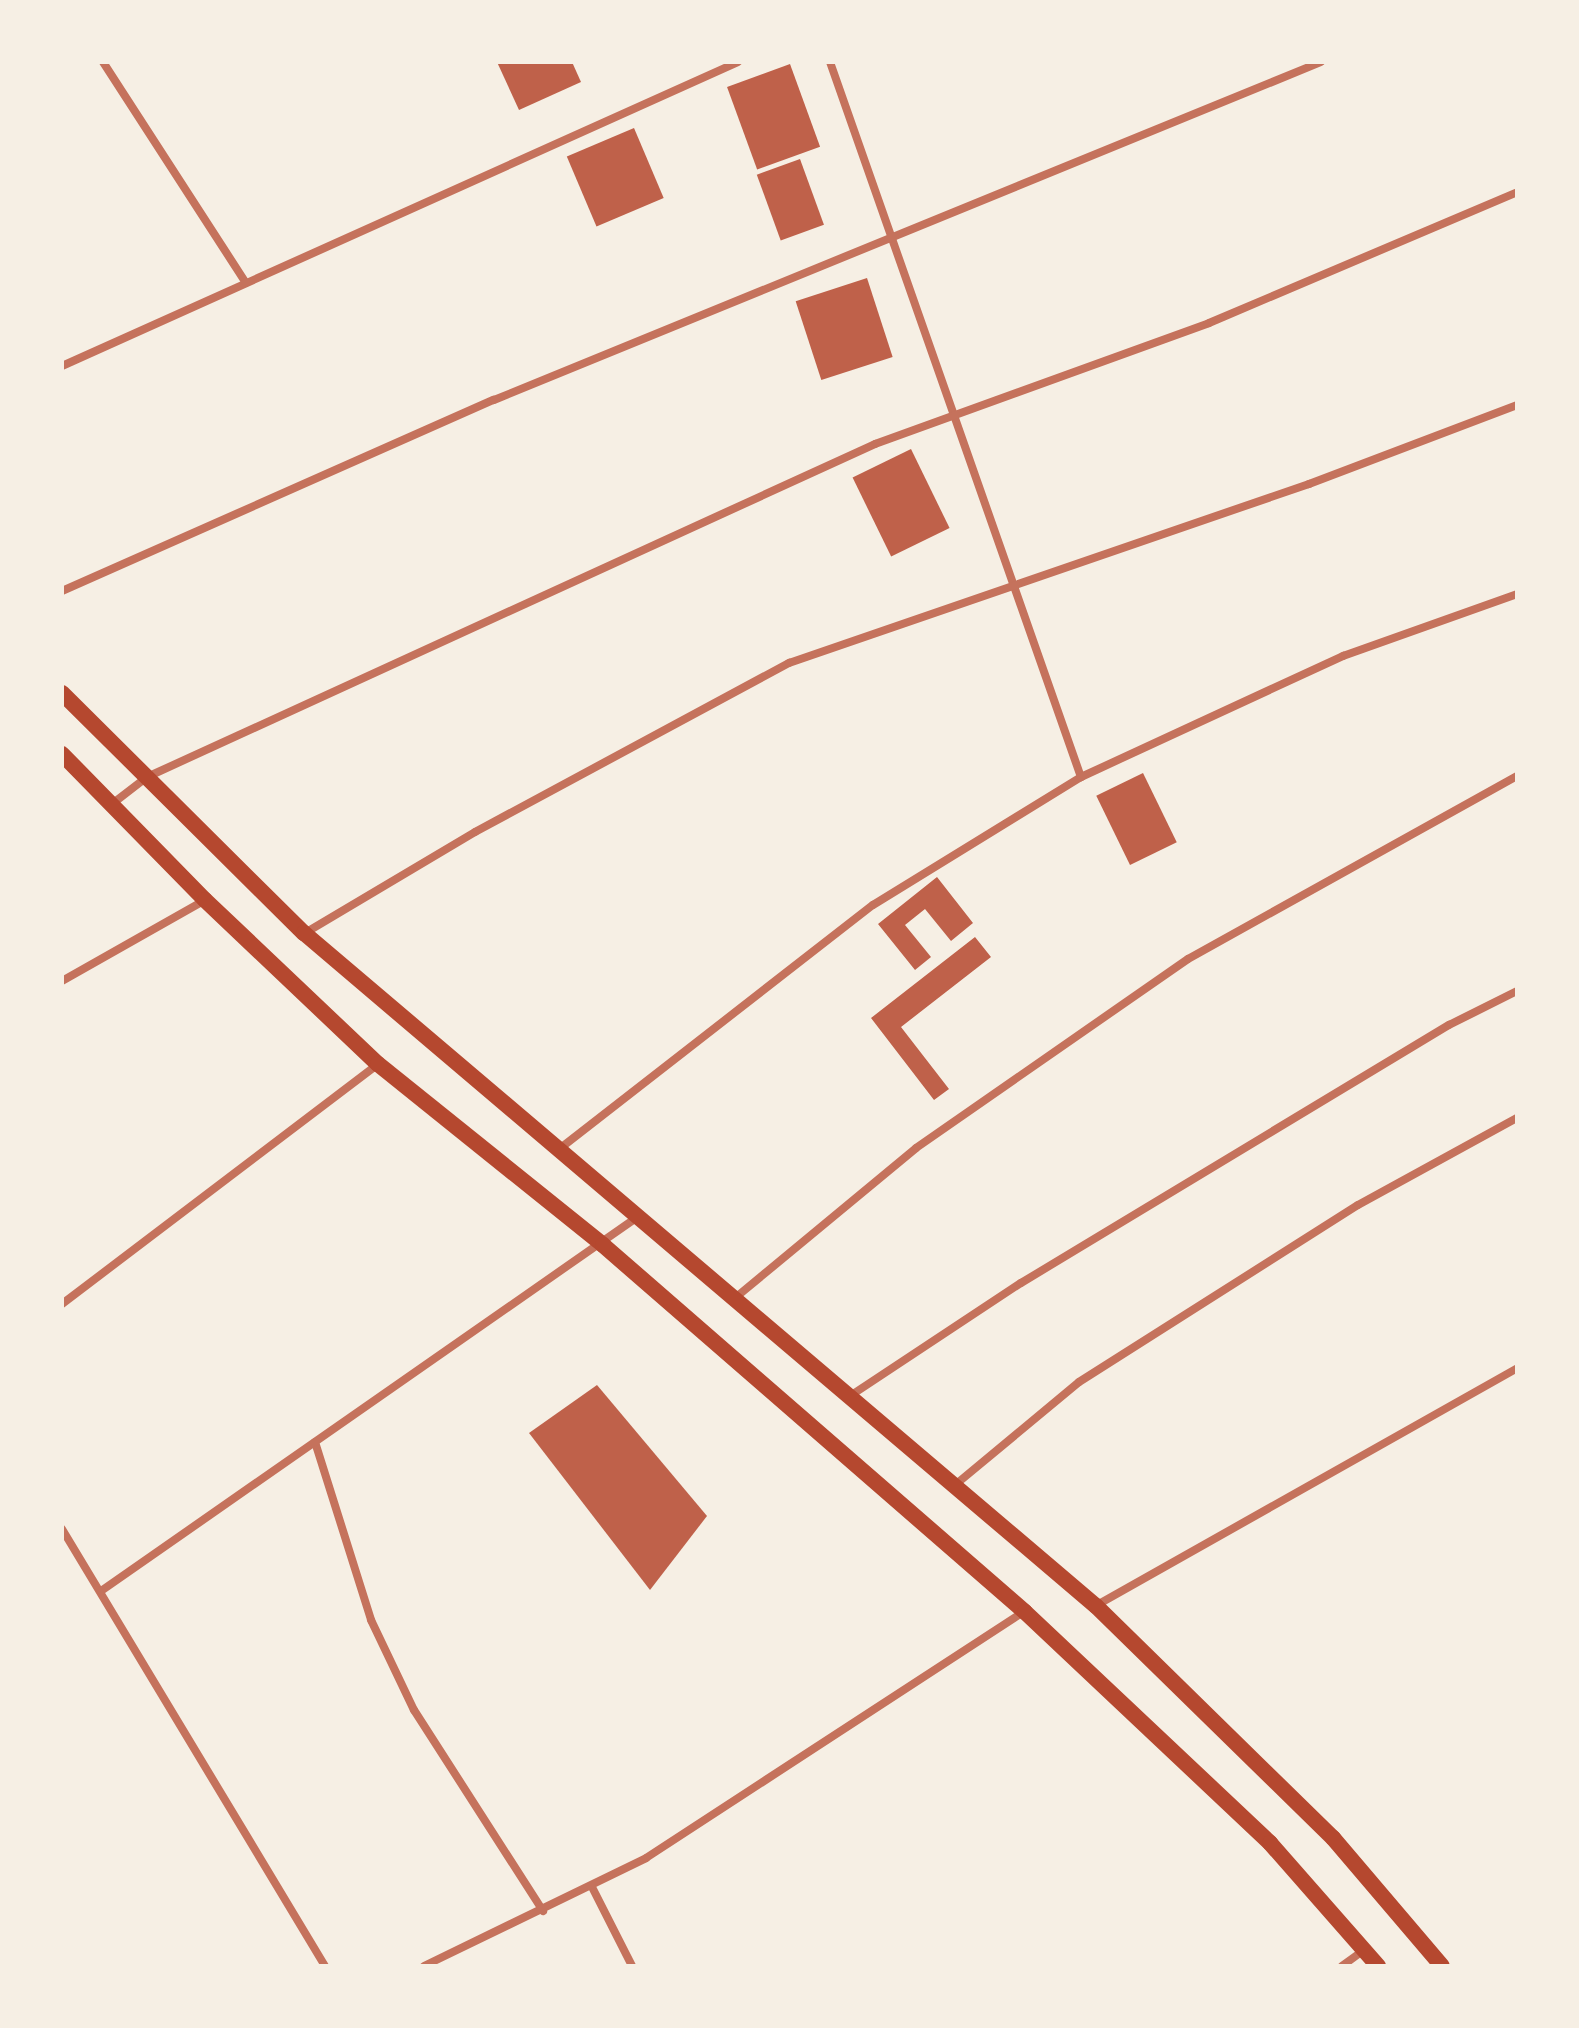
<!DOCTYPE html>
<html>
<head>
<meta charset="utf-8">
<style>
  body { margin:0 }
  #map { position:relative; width:1579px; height:2028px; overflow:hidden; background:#f6efe4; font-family:"Noto Serif",serif }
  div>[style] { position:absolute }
  .building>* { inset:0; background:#bf614a; transform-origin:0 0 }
  .minor>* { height:8px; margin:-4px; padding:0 4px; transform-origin:4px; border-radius:4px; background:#c5725c }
  .secondary>* { height:16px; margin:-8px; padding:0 8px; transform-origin:8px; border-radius:8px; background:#b5482f }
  span { translate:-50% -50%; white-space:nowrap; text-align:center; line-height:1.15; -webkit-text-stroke:8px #f6efe4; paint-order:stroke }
  .frame { position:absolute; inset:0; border:64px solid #f6efe4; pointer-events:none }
</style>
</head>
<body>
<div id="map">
  <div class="building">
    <div style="clip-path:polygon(497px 62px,572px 62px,581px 82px,519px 110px)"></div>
    <div style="left:790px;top:64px;width:88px;height:67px;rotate:70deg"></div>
    <div style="left:634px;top:128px;width:76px;height:73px;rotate:67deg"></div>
    <div style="left:800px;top:159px;width:70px;height:46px;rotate:70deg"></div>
    <div style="left:867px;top:278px;width:83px;height:75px;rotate:72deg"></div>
    <div style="left:911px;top:449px;width:88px;height:65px;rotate:64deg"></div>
    <div style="left:1143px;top:773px;width:77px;height:52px;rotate:64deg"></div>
    <div style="clip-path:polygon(937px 877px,973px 923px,951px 941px,925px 909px,905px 925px,931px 957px,915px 970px,878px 924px)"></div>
    <div style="clip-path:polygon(975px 937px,991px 957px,901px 1027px,949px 1089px,934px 1100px,871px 1018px)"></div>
    <div style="clip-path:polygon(597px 1385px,707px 1516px,650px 1590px,529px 1433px)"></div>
  </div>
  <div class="minor">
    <div style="left:103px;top:62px;width:263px;rotate:57.1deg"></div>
    <div style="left:830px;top:62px;width:758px;rotate:70.66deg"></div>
    <div style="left:62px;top:366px;width:741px;rotate:-24.21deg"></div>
    <div style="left:62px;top:591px;width:472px;rotate:-23.9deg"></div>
    <div style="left:494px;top:400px;width:893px;rotate:-22.23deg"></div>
    <div style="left:112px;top:804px;width:44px;rotate:-37.6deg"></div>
    <div style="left:147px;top:777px;width:801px;rotate:-24.58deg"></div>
    <div style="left:875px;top:444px;width:355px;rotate:-19.9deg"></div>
    <div style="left:1209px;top:323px;width:335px;rotate:-23deg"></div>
    <div style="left:305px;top:933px;width:198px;rotate:-30.7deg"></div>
    <div style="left:475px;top:832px;width:357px;rotate:-28.3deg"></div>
    <div style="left:789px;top:663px;width:550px;rotate:-19deg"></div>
    <div style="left:1309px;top:484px;width:222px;rotate:-20.8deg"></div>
    <div style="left:62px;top:981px;width:164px;rotate:-29.5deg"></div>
    <div style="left:558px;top:1150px;width:399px;rotate:-37.9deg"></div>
    <div style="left:873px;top:905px;width:244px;rotate:-31.6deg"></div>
    <div style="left:1081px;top:777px;width:289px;rotate:-24.8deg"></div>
    <div style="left:1343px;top:656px;width:185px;rotate:-19.6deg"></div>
    <div style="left:735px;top:1298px;width:235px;rotate:-39.6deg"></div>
    <div style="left:916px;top:1148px;width:331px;rotate:-34.8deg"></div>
    <div style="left:1188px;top:959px;width:376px;rotate:-29.1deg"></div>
    <div style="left:62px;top:1304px;width:397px;rotate:-37.2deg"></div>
    <div style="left:850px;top:1396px;width:205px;rotate:-33.5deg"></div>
    <div style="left:1021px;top:1283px;width:500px;rotate:-31.1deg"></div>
    <div style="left:1449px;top:1025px;width:76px;rotate:-26.6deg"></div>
    <div style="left:315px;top:1442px;width:187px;rotate:72.5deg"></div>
    <div style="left:371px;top:1620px;width:100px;rotate:64.5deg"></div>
    <div style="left:414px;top:1710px;width:239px;rotate:57.3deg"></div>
    <div style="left:955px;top:1485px;width:161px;rotate:-39.7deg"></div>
    <div style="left:1079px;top:1382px;width:330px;rotate:-32.4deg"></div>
    <div style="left:1358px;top:1205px;width:181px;rotate:-28.7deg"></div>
    <div style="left:62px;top:1529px;width:510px;rotate:58.96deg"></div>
    <div style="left:101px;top:1591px;width:652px;rotate:-34.88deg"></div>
    <div style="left:1097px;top:1605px;width:482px;rotate:-29.4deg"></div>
    <div style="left:592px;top:1887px;width:89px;rotate:63.1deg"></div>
    <div style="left:424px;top:1966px;width:247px;rotate:-25.9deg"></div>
    <div style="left:646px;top:1858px;width:451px;rotate:-33.1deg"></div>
    <div style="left:1342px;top:1966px;width:27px;rotate:-36deg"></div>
  </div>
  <div class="secondary">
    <div style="left:62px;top:693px;width:341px;rotate:44.8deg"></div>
    <div style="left:304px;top:933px;width:1039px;rotate:40.36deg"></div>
    <div style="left:1096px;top:1606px;width:332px;rotate:44.4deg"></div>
    <div style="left:1333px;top:1838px;width:168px;rotate:49.6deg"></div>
    <div style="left:62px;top:754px;width:204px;rotate:45.6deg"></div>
    <div style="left:205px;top:900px;width:238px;rotate:43.5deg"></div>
    <div style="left:378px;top:1064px;width:289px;rotate:38.8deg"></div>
    <div style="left:603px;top:1245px;width:559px;rotate:41.01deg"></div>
    <div style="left:1025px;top:1612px;width:337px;rotate:43.3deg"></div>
    <div style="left:1270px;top:1843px;width:164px;rotate:48.7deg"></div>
  </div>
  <div class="frame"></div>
</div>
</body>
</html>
